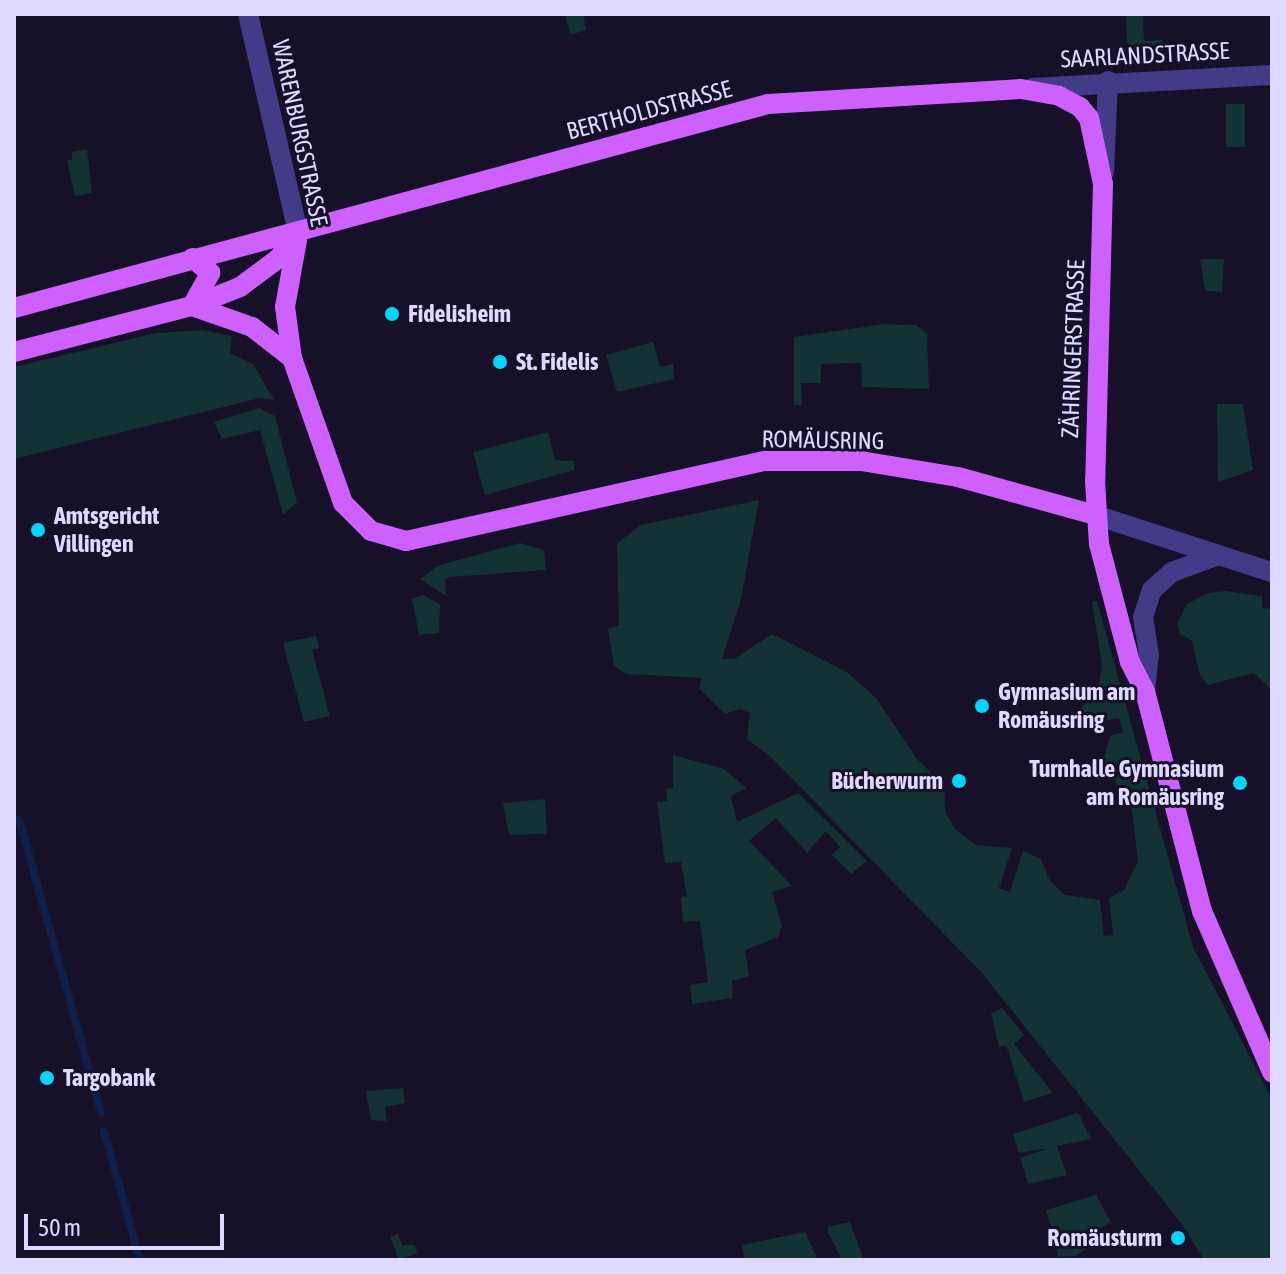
<!DOCTYPE html>
<html>
<head>
<meta charset="utf-8">
<style>
  body { margin:0 }
  #map { position:relative; width:1286px; height:1274px; overflow:hidden; background:#161029; font-family:"Asap Condensed",sans-serif }
  div>[style] { position:absolute }
  .green>* { inset:0; background:#133233; transform-origin:0 0 }
  .stream>* { height:8px; margin:-4px; padding:0 4px; transform-origin:4px; border-radius:4px; background:#0d204b }
  .minor>* { height:20px; margin:-10px; padding:0 10px; transform-origin:10px; border-radius:10px; background:#433b87 }
  .major>* { height:20px; margin:-10px; padding:0 10px; transform-origin:10px; border-radius:10px; background:#ce60fe }
  .dots>* { width:22px; height:22px; translate:-50% -50%; box-sizing:border-box; border:4px solid #161029; border-radius:50% }
  span { translate:-50% -50%; white-space:nowrap; text-align:center; line-height:1.15; -webkit-text-stroke:6px #161029; paint-order:stroke }
  .street-label { font-size:24px; color:#dfd8ff }
  .poi-label { font-size:24px; color:#dfd8ff; font-weight:700 }
  .left { translate:0 -50%; text-align:left }
  .right { translate:-100% -50%; text-align:right }
  .frame { position:absolute; inset:0; border:16px solid #dfd8ff; pointer-events:none }
  .scale { position:absolute; left:24px; top:1214px; width:200px; height:36px; box-sizing:border-box; border:4px solid #dfd8ff; border-top:0; padding-left:10px; font-size:24px; line-height:28px; white-space:nowrap; color:#dfd8ff; -webkit-text-stroke:6px #161029; paint-order:stroke }
</style>
</head>
<body>
<div id="map">
  <div class="green">
    <div style="clip-path:polygon(565px 14px,583px 14px,586px 30px,570px 35px)"></div>
    <div style="clip-path:polygon(1126px 14px,1143px 14px,1144px 41px,1163px 40px,1162px 57px,1134px 57px,1127px 46px)"></div>
    <div style="left:1226px;top:104px;width:19px;height:43px"></div>
    <div style="clip-path:polygon(87px 149px,92px 193px,75px 196px,67px 160px,72px 160px,72px 152px)"></div>
    <div style="clip-path:polygon(1224px 259px,1222px 292px,1205px 291px,1200px 259px)"></div>
    <div style="clip-path:polygon(885px 324px,916px 325px,927px 334px,929px 389px,862px 387px,861px 363px,821px 364px,821px 383px,801px 383px,802px 405px,794px 405px,794px 337px)"></div>
    <div style="clip-path:polygon(203px 330px,232px 336px,230px 353px,253px 364px,274px 400px,260px 398px,14px 459px,14px 367px,156px 333px)"></div>
    <div style="clip-path:polygon(653px 342px,660px 367px,673px 364px,674px 379px,617px 392px,606px 355px)"></div>
    <div style="clip-path:polygon(1217px 404px,1243px 404px,1253px 470px,1218px 482px)"></div>
    <div style="clip-path:polygon(259px 408px,275px 416px,297px 503px,283px 514px,260px 430px,222px 439px,214px 422px)"></div>
    <div style="clip-path:polygon(548px 432px,555px 460px,574px 461px,574px 470px,485px 495px,473px 452px)"></div>
    <div style="clip-path:polygon(759px 500px,741px 599px,722px 659px,734px 659px,772px 634px,847px 672px,876px 698px,918px 760px,944px 785px,945px 811px,955px 829px,976px 845px,1012px 848px,999px 888px,1010px 892px,1023px 851px,1041px 859px,1050px 881px,1065px 895px,1100px 900px,1104px 936px,1113px 935px,1109px 898px,1124px 890px,1138px 861px,1132px 811px,1103px 761px,1110px 736px,1123px 732px,1119px 718px,1078px 727px,1078px 712px,1099px 687px,1102px 665px,1092px 602px,1097px 601px,1193px 947px,1272px 1099px,1272px 1260px,1204px 1260px,1181px 1223px,982px 973px,771px 757px,747px 739px,750px 713px,740px 709px,725px 714px,699px 688px,702px 678px,626px 674px,614px 666px,608px 629px,619px 625px,617px 543px,641px 525px)"></div>
    <div style="clip-path:polygon(520px 543px,544px 550px,546px 570px,450px 577px,445px 579px,446px 596px,420px 579px,437px 566px)"></div>
    <div style="clip-path:polygon(1225px 591px,1262px 596px,1262px 608px,1272px 609px,1272px 690px,1254px 673px,1208px 685px,1200px 675px,1192px 641px,1180px 634px,1177px 624px,1187px 604px,1208px 593px)"></div>
    <div style="clip-path:polygon(423px 595px,440px 604px,439px 633px,419px 635px,412px 599px)"></div>
    <div style="clip-path:polygon(316px 636px,319px 648px,312px 650px,330px 716px,304px 722px,283px 643px)"></div>
    <div style="clip-path:polygon(673px 755px,724px 769px,746px 788px,731px 796px,737px 822px,798px 793px,867px 861px,851px 874px,832px 855px,840px 847px,826px 831px,807px 853px,776px 818px,749px 841px,792px 886px,772px 892px,782px 926px,778px 937px,745px 950px,749px 976px,732px 981px,733px 998px,692px 1004px,690px 985px,708px 982px,700px 921px,683px 922px,681px 897px,687px 896px,681px 862px,665px 863px,657px 802px,667px 801px,666px 789px,673px 788px)"></div>
    <div style="clip-path:polygon(545px 799px,547px 834px,509px 835px,503px 803px)"></div>
    <div style="clip-path:polygon(1002px 1008px,1024px 1035px,1014px 1044px,1053px 1093px,1024px 1102px,1006px 1045px,999px 1047px,991px 1014px)"></div>
    <div style="clip-path:polygon(403px 1088px,405px 1103px,385px 1107px,387px 1121px,371px 1120px,366px 1091px)"></div>
    <div style="clip-path:polygon(1078px 1113px,1091px 1139px,1057px 1146px,1067px 1175px,1028px 1184px,1020px 1158px,1049px 1148px,1019px 1153px,1013px 1134px)"></div>
    <div style="clip-path:polygon(1096px 1195px,1111px 1222px,1096px 1231px,1095px 1244px,1075px 1256px,1058px 1257px,1054px 1238px,1061px 1236px,1059px 1226px,1051px 1227px,1046px 1210px)"></div>
    <div style="clip-path:polygon(850px 1222px,864px 1260px,842px 1260px,829px 1234px,827px 1227px)"></div>
    <div style="clip-path:polygon(805px 1232px,818px 1260px,745px 1260px,742px 1245px)"></div>
    <div style="clip-path:polygon(398px 1234px,402px 1245px,415px 1245px,417px 1253px,399px 1260px,390px 1237px)"></div>
  </div>
  <div class="stream">
    <div style="left:19px;top:819px;width:305px;rotate:74.4deg"></div>
    <div style="left:104px;top:1131px;width:134px;rotate:74.4deg"></div>
  </div>
  <div class="minor">
    <div style="left:248px;top:14px;width:224px;rotate:77.1deg"></div>
    <div style="left:1032px;top:88px;width:240px;rotate:-3.1deg"></div>
    <div style="left:1104px;top:172px;width:91px;rotate:-87.5deg"></div>
    <div style="left:1095px;top:515px;width:186px;rotate:17.9deg"></div>
    <div style="left:1145px;top:691px;width:36px;rotate:-84deg"></div>
    <div style="left:1149px;top:655px;width:38px;rotate:-99deg"></div>
    <div style="left:1143px;top:617px;width:28px;rotate:-72deg"></div>
    <div style="left:1152px;top:590px;width:27px;rotate:-42deg"></div>
    <div style="left:1172px;top:572px;width:47px;rotate:-20deg"></div>
  </div>
  <div class="major">
    <div style="left:192px;top:306px;width:64px;rotate:19.3deg"></div>
    <div style="left:252px;top:327px;width:51px;rotate:37.8deg"></div>
    <div style="left:292px;top:358px;width:154px;rotate:70.6deg"></div>
    <div style="left:343px;top:503px;width:40px;rotate:45deg"></div>
    <div style="left:371px;top:531px;width:36px;rotate:16deg"></div>
    <div style="left:406px;top:541px;width:368px;rotate:-12.6deg"></div>
    <div style="left:765px;top:461px;width:96px"></div>
    <div style="left:861px;top:461px;width:98px;rotate:9.4deg"></div>
    <div style="left:958px;top:477px;width:142px;rotate:15.5deg"></div>
    <div style="left:192px;top:306px;width:38px;rotate:-61deg"></div>
    <div style="left:210px;top:273px;width:23px;rotate:-139deg"></div>
    <div style="left:14px;top:308px;width:781px;rotate:-15.14deg"></div>
    <div style="left:768px;top:104px;width:253px;rotate:-3.4deg"></div>
    <div style="left:1021px;top:89px;width:39px;rotate:10deg"></div>
    <div style="left:1059px;top:96px;width:24px;rotate:28deg"></div>
    <div style="left:1080px;top:107px;width:14px;rotate:51deg"></div>
    <div style="left:1089px;top:118px;width:67px;rotate:78deg"></div>
    <div style="left:1103px;top:184px;width:297px;rotate:91.5deg"></div>
    <div style="left:1095px;top:481px;width:63px;rotate:86.4deg"></div>
    <div style="left:1099px;top:544px;width:122px;rotate:75.3deg"></div>
    <div style="left:1130px;top:662px;width:33px;rotate:63deg"></div>
    <div style="left:1145px;top:691px;width:227px;rotate:75.5deg"></div>
    <div style="left:1202px;top:911px;width:176px;rotate:66.5deg"></div>
    <div style="left:14px;top:352px;width:184px;rotate:-14.5deg"></div>
    <div style="left:192px;top:306px;width:52px;rotate:-21.6deg"></div>
    <div style="left:240px;top:287px;width:49px;rotate:-36.6deg"></div>
    <div style="left:279px;top:258px;width:32px;rotate:-54deg"></div>
    <div style="left:292px;top:358px;width:51px;rotate:-97.8deg"></div>
    <div style="left:285px;top:307px;width:68px;rotate:-79.8deg"></div>
  </div>
  <div class="dots">
    <div style="left:392px;top:314px;background:#05d4fe"></div>
    <div style="left:500px;top:362px;background:#05d4fe"></div>
    <div style="left:38px;top:530px;background:#05d4fe"></div>
    <div style="left:982px;top:706px;background:#05d4fe"></div>
    <div style="left:959px;top:781px;background:#05d4fe"></div>
    <div style="left:1240px;top:783px;background:#05d4fe"></div>
    <div style="left:47px;top:1078px;background:#05d4fe"></div>
    <div style="left:1178px;top:1238px;background:#05d4fe"></div>
  </div>
  <div class="street-label">
    <span style="left:1145px;top:55px;rotate:-3deg">SAARLANDSTRASSE</span>
    <span style="left:649px;top:110px;rotate:-15deg">BERTHOLDSTRASSE</span>
    <span style="left:300px;top:133px;rotate:78deg">WARENBURGSTRASSE</span>
    <span style="left:1073px;top:349px;rotate:-88deg">ZÄHRINGERSTRASSE</span>
    <span style="left:823px;top:440px;rotate:1deg">ROMÄUSRING</span>
  </div>
  <div class="poi-label">
    <span class="left" style="left:408px;top:314px">Fidelisheim</span>
    <span class="left" style="left:516px;top:362px">St. Fidelis</span>
    <span class="left" style="left:54px;top:530px">Amtsgericht<br>Villingen</span>
    <span class="left" style="left:998px;top:706px">Gymnasium am<br>Romäusring</span>
    <span class="right" style="left:1224px;top:783px">Turnhalle Gymnasium<br>am Romäusring</span>
    <span class="right" style="left:943px;top:781px">Bücherwurm</span>
    <span class="left" style="left:63px;top:1078px">Targobank</span>
    <span class="right" style="left:1162px;top:1238px">Romäusturm</span>
  </div>
  <div class="frame"></div>
  <div class="scale">50 m</div>
</div>
</body>
</html>
